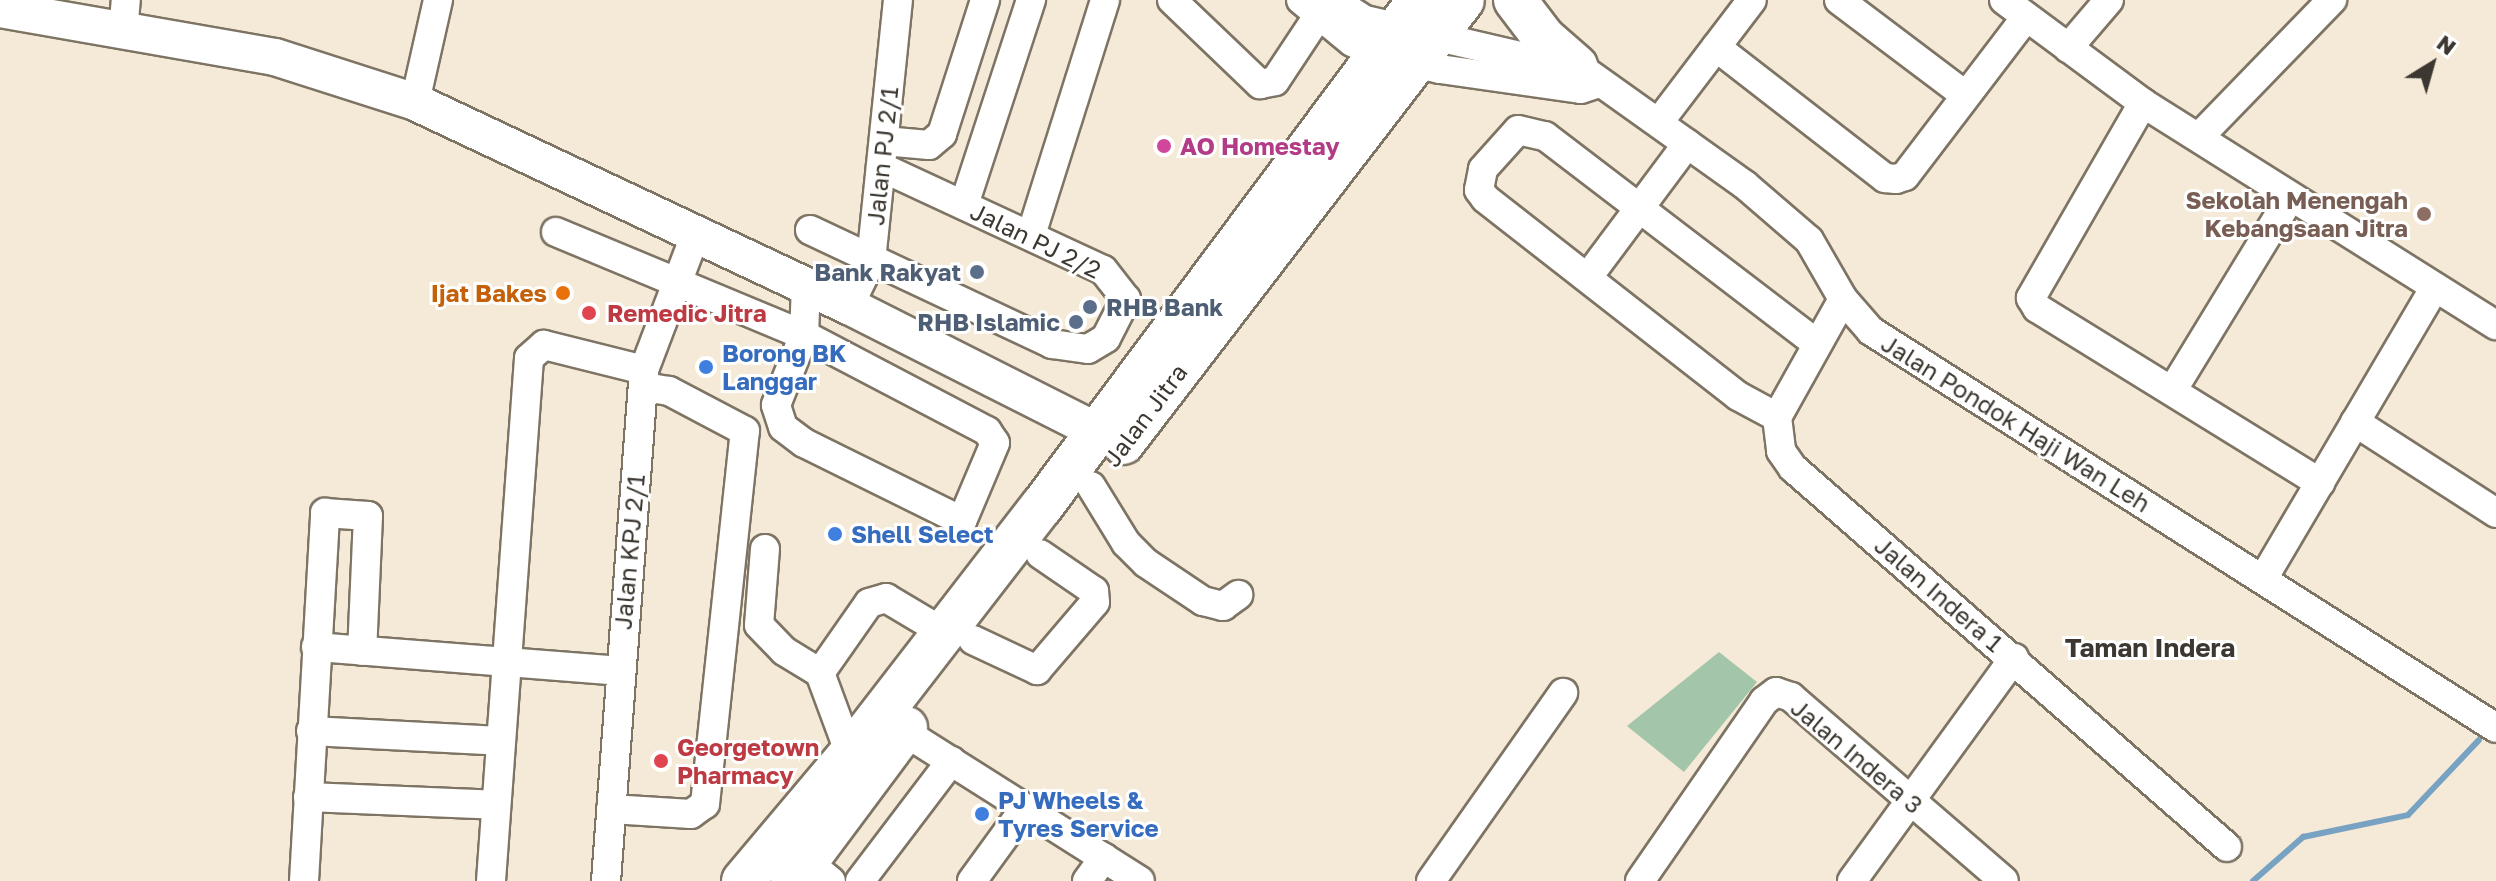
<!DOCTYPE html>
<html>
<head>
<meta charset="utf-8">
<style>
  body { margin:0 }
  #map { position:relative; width:2496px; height:881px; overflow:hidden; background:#f5ead8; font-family:"Golos Text",sans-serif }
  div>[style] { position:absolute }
  .green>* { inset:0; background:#a3c5aa }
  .stream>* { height:6px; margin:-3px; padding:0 3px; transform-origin:3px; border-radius:3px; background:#77a2c2 }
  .roads { filter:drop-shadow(2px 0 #7e7464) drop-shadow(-2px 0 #7e7464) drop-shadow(0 2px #7e7464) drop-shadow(0 -2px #7e7464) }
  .minor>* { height:28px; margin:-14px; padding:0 14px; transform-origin:14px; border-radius:14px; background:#fff }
  .major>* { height:36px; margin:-18px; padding:0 18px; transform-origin:18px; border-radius:18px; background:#fff }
  .highway>* { height:42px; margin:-21px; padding:0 21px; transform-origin:21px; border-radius:21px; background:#fff }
  .dots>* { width:22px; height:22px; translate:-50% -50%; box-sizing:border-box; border:4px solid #fff; border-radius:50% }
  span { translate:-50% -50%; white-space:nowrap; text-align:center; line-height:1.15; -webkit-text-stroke:6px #fff; paint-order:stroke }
  .hotel-label { font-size:24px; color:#b23c85; font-weight:700 }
  .left { translate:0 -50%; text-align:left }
  .street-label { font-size:24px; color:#3c3730 }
  .education-label { font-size:24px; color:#785e54; font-weight:700 }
  .right { translate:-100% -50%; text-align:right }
  .service-label { font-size:24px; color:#4e5e75; font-weight:700 }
  .food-label { font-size:24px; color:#c56008; font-weight:700 }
  .health-label { font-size:24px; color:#be3a42; font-weight:700 }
  .shop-label { font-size:24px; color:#366cbe; font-weight:700 }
  .neighbourhood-label { font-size:26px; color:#3c3730; font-weight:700 }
  .north { position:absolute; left:2392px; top:24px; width:80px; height:80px; -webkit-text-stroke:6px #fff; paint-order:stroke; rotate:37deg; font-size:22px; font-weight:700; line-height:32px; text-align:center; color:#3c3730 }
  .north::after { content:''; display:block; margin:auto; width:28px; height:36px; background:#3c3730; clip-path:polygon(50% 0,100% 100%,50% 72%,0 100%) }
</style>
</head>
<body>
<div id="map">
  <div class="green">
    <div style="clip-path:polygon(1719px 652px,1757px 682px,1684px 772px,1627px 726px)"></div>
  </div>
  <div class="stream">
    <div style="left:2253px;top:881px;width:67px;rotate:-41.3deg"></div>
    <div style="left:2303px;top:837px;width:107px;rotate:-11.8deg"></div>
    <div style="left:2408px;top:815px;width:103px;rotate:-46.6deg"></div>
  </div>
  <div class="roads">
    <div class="minor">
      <div style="left:1172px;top:0;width:122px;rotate:43.7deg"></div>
      <div style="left:1260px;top:84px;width:15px;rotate:-11deg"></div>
      <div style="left:1275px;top:81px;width:78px;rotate:-56.5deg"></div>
      <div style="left:1301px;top:0;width:66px;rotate:39.5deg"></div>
      <div style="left:1352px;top:42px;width:28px;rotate:26deg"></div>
      <div style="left:1377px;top:54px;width:65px;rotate:13.4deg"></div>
      <div style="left:1440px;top:69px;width:142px;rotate:8.1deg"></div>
      <div style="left:1581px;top:89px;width:16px;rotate:-18deg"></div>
      <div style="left:1334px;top:0;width:37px;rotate:33deg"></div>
      <div style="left:1365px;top:20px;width:226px;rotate:13.1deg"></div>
      <div style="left:1585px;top:71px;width:196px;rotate:35.5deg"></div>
      <div style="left:1745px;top:185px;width:84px;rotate:40.7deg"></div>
      <div style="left:1809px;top:240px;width:68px;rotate:60deg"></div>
      <div style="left:1843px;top:299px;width:43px;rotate:48.8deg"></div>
      <div style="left:1871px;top:331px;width:740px;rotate:32.42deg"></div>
      <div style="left:1839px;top:0;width:158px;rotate:37deg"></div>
      <div style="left:2004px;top:0;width:173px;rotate:36.5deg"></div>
      <div style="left:2143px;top:103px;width:417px;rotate:32.2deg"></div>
      <div style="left:123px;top:32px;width:32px;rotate:-85deg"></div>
      <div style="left:1716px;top:47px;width:214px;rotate:37.8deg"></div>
      <div style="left:1885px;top:178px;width:11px;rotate:5deg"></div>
      <div style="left:1896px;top:179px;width:9px;rotate:-18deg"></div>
      <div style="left:1905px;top:176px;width:200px;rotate:-52.7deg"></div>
      <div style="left:2068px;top:48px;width:63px;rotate:-49.5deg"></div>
      <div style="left:415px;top:102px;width:105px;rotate:-77.3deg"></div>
      <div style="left:2143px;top:103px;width:225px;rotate:119.9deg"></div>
      <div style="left:2031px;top:298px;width:12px;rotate:59deg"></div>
      <div style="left:2037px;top:308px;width:333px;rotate:31.7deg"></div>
      <div style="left:1659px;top:122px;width:153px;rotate:-52.7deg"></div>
      <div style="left:2200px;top:136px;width:190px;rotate:-45.9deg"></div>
      <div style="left:884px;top:141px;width:45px;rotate:5.1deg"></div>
      <div style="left:929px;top:145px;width:17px;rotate:-40deg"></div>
      <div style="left:942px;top:134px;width:141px;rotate:-72.2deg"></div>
      <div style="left:964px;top:205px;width:216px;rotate:-71.9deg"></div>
      <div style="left:810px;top:230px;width:268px;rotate:25.2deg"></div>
      <div style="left:1052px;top:344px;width:36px;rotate:8deg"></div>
      <div style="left:1088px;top:349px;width:21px;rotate:-31deg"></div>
      <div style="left:1106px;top:338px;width:44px;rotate:-62.9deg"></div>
      <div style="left:1126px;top:299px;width:37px;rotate:-128deg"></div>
      <div style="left:1103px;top:270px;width:245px;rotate:-155.1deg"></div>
      <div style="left:556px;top:232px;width:269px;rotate:22.6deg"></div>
      <div style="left:804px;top:335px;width:207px;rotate:27.7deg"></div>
      <div style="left:987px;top:431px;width:14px;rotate:56deg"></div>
      <div style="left:995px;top:443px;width:85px;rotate:112.9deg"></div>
      <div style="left:962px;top:521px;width:176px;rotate:-153.7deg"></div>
      <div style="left:804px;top:443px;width:26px;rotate:-143deg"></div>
      <div style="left:783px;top:427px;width:23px;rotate:-108deg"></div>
      <div style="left:776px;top:405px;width:75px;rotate:-68.2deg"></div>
      <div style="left:804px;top:335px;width:49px;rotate:-87.7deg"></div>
      <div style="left:1031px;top:235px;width:246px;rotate:-72.5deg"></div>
      <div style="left:1588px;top:277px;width:166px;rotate:-53.3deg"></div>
      <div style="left:1843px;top:299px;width:135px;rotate:119.2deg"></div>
      <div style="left:1777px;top:417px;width:34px;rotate:83deg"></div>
      <div style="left:1781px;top:451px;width:21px;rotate:55deg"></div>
      <div style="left:1793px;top:468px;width:576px;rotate:41.13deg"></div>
      <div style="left:849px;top:306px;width:50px;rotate:-63.9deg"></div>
      <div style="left:871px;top:261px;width:262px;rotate:-84.1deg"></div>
      <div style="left:2172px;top:391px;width:226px;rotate:-58.6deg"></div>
      <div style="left:1777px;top:417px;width:44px;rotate:-151.7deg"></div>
      <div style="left:1738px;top:396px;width:321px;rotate:-142deg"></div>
      <div style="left:1485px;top:198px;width:10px;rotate:-127deg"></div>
      <div style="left:1479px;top:190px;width:21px;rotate:-79deg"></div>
      <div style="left:1483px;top:169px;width:52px;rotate:-48.1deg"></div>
      <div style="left:1518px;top:130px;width:28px;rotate:13deg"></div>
      <div style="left:1545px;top:136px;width:342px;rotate:37.4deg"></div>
      <div style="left:2355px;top:422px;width:168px;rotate:32.8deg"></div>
      <div style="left:1091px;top:486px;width:67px;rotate:58.4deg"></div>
      <div style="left:1126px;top:543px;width:28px;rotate:45deg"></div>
      <div style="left:1146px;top:563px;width:69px;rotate:33.7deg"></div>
      <div style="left:1203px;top:601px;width:21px;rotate:14deg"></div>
      <div style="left:1223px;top:606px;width:19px;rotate:-36deg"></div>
      <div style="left:765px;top:549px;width:76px;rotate:94.5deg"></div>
      <div style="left:759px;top:625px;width:36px;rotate:46deg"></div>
      <div style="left:784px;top:651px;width:42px;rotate:31.4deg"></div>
      <div style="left:2263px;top:579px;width:337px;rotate:-59.5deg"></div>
      <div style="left:973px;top:640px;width:71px;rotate:25.1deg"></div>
      <div style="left:1037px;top:670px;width:89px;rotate:-49.5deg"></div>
      <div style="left:1095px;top:602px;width:11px;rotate:-95deg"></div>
      <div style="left:1094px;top:591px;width:65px;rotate:-145.6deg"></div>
      <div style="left:316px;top:647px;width:305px;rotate:4.5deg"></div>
      <div style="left:311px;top:731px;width:189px;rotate:3deg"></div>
      <div style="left:903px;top:731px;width:280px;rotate:32.3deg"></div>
      <div style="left:850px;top:754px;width:86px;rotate:-110.3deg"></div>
      <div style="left:820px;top:673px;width:85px;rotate:-55deg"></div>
      <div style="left:869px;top:603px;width:18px;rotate:-16deg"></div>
      <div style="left:886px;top:598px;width:66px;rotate:30.8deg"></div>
      <div style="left:308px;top:797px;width:187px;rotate:2.4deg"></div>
      <div style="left:611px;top:809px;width:80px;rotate:3.6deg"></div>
      <div style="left:691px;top:814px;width:17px;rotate:-36deg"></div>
      <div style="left:705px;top:804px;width:375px;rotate:-83.9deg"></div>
      <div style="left:745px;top:431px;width:86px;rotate:-152.2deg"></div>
      <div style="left:669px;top:391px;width:26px;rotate:-171deg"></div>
      <div style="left:806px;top:861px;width:32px;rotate:39deg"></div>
      <div style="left:304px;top:881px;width:369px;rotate:-86.7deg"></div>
      <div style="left:325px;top:513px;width:43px;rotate:4deg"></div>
      <div style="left:368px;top:516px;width:135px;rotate:92.5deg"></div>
      <div style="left:491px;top:881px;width:524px;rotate:-85.84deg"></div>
      <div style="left:529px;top:358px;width:20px;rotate:-41deg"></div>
      <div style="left:544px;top:345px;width:103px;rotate:14deg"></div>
      <div style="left:606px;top:881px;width:512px;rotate:-85.75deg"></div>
      <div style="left:644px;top:370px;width:147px;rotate:-69.2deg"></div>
      <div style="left:860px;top:881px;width:151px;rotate:-52.8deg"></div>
      <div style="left:972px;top:881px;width:90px;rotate:-54deg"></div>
      <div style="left:1087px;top:881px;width:29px;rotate:-54deg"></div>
      <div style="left:1431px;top:881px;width:230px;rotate:-54.9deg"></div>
      <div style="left:1640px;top:881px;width:219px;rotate:-55.4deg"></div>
      <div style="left:1764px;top:701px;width:15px;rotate:-37deg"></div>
      <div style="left:1776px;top:692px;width:16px;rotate:18deg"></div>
      <div style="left:1791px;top:697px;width:281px;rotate:40.8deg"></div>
      <div style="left:1852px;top:881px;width:276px;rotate:-54deg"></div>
    </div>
    <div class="major">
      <div style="left:0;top:9px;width:279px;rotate:9.9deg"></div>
      <div style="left:275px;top:57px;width:147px;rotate:17.8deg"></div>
      <div style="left:415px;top:102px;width:480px;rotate:25.2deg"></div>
      <div style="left:849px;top:306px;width:279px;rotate:26.8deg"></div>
    </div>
    <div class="highway">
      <div style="left:1515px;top:0;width:48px;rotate:52.7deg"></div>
      <div style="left:1544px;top:38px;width:43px;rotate:41.2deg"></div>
      <div style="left:1123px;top:443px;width:558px;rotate:-52.49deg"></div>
      <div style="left:743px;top:881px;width:166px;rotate:-49.9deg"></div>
      <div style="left:850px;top:754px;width:314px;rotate:-52.3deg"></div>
      <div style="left:1042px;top:506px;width:631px;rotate:-53.31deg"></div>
      <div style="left:792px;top:881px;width:191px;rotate:-53.3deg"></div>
    </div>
  </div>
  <div class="dots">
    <div style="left:1164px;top:146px;background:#d1479c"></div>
    <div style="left:2424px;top:214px;background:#8d6e63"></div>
    <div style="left:977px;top:272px;background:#5c6f8a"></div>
    <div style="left:563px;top:293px;background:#e8710a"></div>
    <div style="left:1090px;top:307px;background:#5c6f8a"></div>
    <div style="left:589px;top:313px;background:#e0444e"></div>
    <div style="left:1076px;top:322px;background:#5c6f8a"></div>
    <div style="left:706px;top:367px;background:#3f7fe0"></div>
    <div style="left:835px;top:534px;background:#3f7fe0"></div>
    <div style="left:661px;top:761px;background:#e0444e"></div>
    <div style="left:982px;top:814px;background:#3f7fe0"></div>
  </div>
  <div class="hotel-label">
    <span class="left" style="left:1180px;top:146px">AO Homestay</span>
  </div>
  <div class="street-label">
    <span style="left:882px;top:156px;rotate:-84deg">Jalan PJ 2/1</span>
    <span style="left:1036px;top:240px;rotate:26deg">Jalan PJ 2/2</span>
    <span style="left:1145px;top:415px;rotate:-53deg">Jalan Jitra</span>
    <span style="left:2016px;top:423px;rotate:32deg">Jalan Pondok Haji Wan Leh</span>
    <span style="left:629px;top:552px;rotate:-85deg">Jalan KPJ 2/1</span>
    <span style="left:1939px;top:594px;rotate:41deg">Jalan Indera 1</span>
    <span style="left:1857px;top:756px;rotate:40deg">Jalan Indera 3</span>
  </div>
  <div class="education-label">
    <span class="right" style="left:2408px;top:214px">Sekolah Menengah<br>Kebangsaan Jitra</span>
  </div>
  <div class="service-label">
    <span class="right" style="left:961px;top:272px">Bank Rakyat</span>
    <span class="left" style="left:1106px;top:307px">RHB Bank</span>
    <span class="right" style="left:1060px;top:322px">RHB Islamic</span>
  </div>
  <div class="food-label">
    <span class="right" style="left:547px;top:293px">Ijat Bakes</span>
  </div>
  <div class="health-label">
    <span class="left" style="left:607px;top:313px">Remedic Jitra</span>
    <span class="left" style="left:677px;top:761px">Georgetown<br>Pharmacy</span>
  </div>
  <div class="shop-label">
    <span class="left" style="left:722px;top:367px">Borong BK<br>Langgar</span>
    <span class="left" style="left:851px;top:534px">Shell Select</span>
    <span class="left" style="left:998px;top:814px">PJ Wheels &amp;<br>Tyres Service</span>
  </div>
  <div class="neighbourhood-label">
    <span style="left:2150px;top:648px">Taman Indera</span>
  </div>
  <div class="north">N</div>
</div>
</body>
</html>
